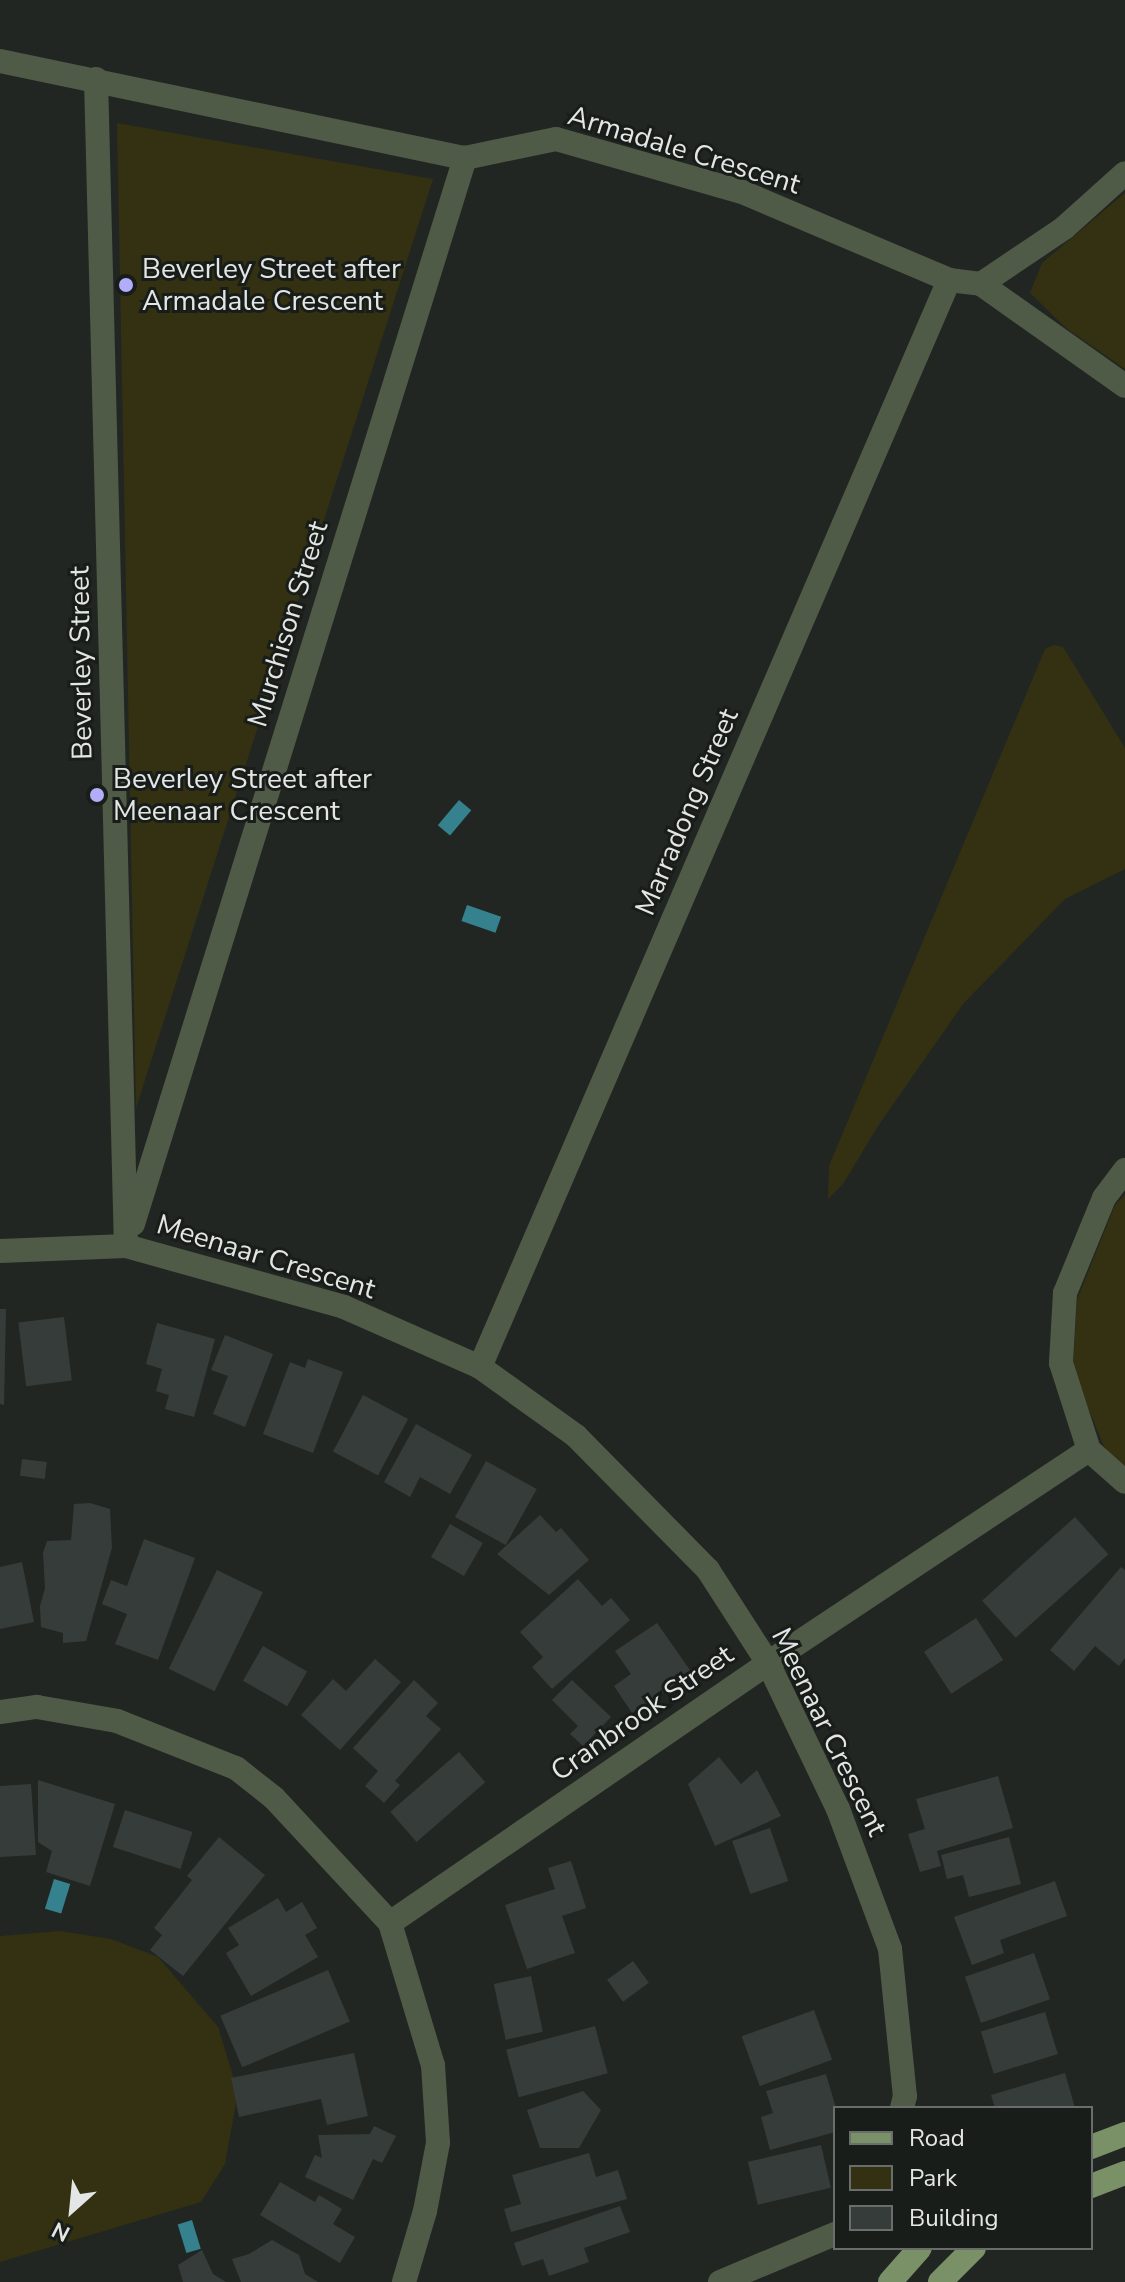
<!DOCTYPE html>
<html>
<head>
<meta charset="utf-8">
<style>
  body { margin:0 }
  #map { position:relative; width:1125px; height:2282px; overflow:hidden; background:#222623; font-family:"Nunito Sans",sans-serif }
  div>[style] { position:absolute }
  .green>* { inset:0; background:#333112 }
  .water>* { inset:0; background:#35818d; transform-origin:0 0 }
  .building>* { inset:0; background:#363c3a; transform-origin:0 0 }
  .minor>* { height:24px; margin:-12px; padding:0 12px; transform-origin:12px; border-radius:12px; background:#505b47 }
  .major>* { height:24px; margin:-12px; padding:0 12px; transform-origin:12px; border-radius:12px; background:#7a9066 }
  .dots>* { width:22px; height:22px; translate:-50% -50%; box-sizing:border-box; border:4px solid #181d1a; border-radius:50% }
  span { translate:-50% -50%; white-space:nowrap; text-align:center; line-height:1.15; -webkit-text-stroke:6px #181d1a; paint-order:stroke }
  .street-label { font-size:28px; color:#e3e6e4 }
  .poi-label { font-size:28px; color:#e3e6e4 }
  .left { translate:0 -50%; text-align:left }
  .legend { position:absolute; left:833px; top:2106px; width:260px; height:144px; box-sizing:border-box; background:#181d1a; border:2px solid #696d6b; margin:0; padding:10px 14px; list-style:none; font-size:24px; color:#e3e6e4 }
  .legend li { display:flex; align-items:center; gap:16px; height:40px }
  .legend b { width:40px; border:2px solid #696d6b }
  .north { position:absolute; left:32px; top:2170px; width:80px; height:80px; -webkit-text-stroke:6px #181d1a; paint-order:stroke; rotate:207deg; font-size:22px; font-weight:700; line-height:32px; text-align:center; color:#e3e6e4 }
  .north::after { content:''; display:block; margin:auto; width:28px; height:36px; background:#e3e6e4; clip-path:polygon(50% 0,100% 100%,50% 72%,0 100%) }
</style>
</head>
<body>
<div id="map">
  <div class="green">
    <div style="clip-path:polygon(117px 123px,433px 179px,136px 1108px)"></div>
    <div style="clip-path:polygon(1125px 193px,1125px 369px,1066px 328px,1030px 293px,1042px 263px)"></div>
    <div style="clip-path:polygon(1054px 645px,1063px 647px,1125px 748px,1125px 869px,1065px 899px,963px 1004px,878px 1126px,843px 1184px,828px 1199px,829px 1166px,1045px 649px)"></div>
    <div style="clip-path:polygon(1125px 1195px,1125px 1466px,1105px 1449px,1073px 1371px,1077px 1300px,1115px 1205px)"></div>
    <div style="clip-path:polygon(60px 1931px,111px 1939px,158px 1957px,218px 2027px,238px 2092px,225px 2164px,201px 2202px,0 2262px,0 1936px)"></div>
  </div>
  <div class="water">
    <div style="left:459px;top:800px;width:16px;height:33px;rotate:40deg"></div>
    <div style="left:467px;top:905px;width:36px;height:17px;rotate:19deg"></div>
    <div style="left:54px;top:1879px;width:17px;height:31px;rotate:17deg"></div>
    <div style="left:192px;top:2220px;width:30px;height:15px;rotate:73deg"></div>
  </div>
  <div class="building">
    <div style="clip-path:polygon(0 1309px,6px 1309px,4px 1405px,0 1404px)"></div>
    <div style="left:64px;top:1317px;width:64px;height:46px;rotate:83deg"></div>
    <div style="clip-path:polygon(157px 1323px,215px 1339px,194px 1417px,165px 1409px,169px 1395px,156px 1391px,162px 1369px,146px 1364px)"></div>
    <div style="clip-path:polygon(225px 1335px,273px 1354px,245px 1427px,213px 1414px,228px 1376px,211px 1370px)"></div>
    <div style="clip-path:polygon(308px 1359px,343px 1372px,313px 1453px,263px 1434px,290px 1362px,305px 1368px)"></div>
    <div style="left:363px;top:1395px;width:51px;height:64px;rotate:28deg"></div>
    <div style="clip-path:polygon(416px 1424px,472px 1455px,450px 1494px,420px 1477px,410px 1497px,384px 1482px)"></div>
    <div style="left:22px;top:1459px;width:25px;height:17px;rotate:7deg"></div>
    <div style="left:486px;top:1461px;width:58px;height:64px;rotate:29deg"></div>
    <div style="clip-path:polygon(90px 1503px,110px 1509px,112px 1548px,86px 1641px,63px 1643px,63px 1633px,41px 1627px,40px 1606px,45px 1588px,43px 1553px,47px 1541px,71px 1540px,74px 1504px)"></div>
    <div style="clip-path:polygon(540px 1515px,556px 1532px,561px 1528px,589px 1560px,549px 1595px,497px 1554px)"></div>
    <div style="left:1075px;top:1517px;width:50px;height:125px;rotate:48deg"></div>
    <div style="left:450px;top:1524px;width:38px;height:38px;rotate:30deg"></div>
    <div style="clip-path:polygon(144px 1539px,195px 1558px,158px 1660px,115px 1644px,127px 1614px,102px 1604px,111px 1580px,127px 1586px)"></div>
    <div style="clip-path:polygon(22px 1562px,34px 1622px,0 1629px,0 1567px)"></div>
    <div style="clip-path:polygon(1121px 1567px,1125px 1570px,1125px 1658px,1119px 1666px,1095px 1646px,1074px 1671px,1050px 1650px)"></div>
    <div style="left:217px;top:1570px;width:51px;height:110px;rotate:26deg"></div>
    <div style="clip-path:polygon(578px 1579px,602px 1606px,611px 1598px,630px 1620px,552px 1689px,532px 1667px,543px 1657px,520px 1632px)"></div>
    <div style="left:976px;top:1618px;width:50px;height:62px;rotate:57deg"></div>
    <div style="clip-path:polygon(657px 1623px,692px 1673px,632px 1713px,614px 1686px,631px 1674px,615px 1651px)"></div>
    <div style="left:263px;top:1646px;width:51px;height:40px;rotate:30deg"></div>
    <div style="clip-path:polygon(375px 1659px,401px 1682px,340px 1750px,301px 1715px,333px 1679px,346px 1691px)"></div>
    <div style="clip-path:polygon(414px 1680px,438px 1703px,426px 1716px,441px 1729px,395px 1781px,400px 1785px,384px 1803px,365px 1786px,378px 1771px,353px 1748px)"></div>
    <div style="clip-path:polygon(572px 1680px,611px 1717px,583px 1746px,570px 1734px,578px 1726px,552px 1700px)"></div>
    <div style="left:459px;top:1752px;width:40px;height:91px;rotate:49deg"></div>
    <div style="clip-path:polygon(719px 1757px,741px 1784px,757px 1770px,781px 1816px,715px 1846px,688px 1784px)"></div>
    <div style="clip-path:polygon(998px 1776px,1013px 1828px,937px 1851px,941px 1866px,920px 1872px,908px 1834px,925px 1829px,916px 1799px)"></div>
    <div style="clip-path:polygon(38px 1780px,115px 1804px,90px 1886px,46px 1872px,52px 1851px,38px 1842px)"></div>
    <div style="clip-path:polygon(31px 1784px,36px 1855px,0 1857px,0 1786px)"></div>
    <div style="left:125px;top:1810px;width:71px;height:39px;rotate:18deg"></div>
    <div style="left:770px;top:1828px;width:56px;height:40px;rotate:71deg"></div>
    <div style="clip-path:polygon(219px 1837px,265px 1875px,183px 1976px,150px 1950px,162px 1935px,154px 1928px,192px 1880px,187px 1876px)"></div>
    <div style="clip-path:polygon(1009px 1837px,1021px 1884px,969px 1897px,963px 1875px,947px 1879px,941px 1855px)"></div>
    <div style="clip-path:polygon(571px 1861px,586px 1908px,562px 1916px,575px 1953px,527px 1969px,505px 1905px,555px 1889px,548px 1868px)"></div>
    <div style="clip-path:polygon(1055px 1881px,1067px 1916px,1000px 1940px,1004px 1953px,972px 1965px,954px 1917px)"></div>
    <div style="clip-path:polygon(278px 1898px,286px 1912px,302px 1902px,317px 1928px,305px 1935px,318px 1957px,251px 1996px,226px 1953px,239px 1945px,228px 1928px)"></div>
    <div style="left:1034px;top:1953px;width:49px;height:73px;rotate:71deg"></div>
    <div style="left:633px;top:1961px;width:27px;height:32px;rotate:54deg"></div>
    <div style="left:328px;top:1970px;width:56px;height:117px;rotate:67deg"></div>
    <div style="left:531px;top:1976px;width:57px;height:38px;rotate:78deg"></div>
    <div style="left:814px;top:2010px;width:53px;height:77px;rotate:70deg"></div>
    <div style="left:1045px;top:2012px;width:44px;height:67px;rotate:73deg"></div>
    <div style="left:595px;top:2026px;width:49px;height:92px;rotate:75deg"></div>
    <div style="clip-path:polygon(354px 2053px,368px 2116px,327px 2125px,321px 2099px,239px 2117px,231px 2078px)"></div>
    <div style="clip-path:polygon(1065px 2073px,1075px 2108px,995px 2108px,991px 2095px)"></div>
    <div style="clip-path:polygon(826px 2074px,836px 2108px,835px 2132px,770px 2150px,761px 2117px,773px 2113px,766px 2091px)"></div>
    <div style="clip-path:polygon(583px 2091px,601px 2110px,579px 2148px,540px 2148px,527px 2110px)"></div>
    <div style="clip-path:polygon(374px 2126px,396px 2136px,382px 2163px,373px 2159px,353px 2200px,305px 2177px,315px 2155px,322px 2158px,318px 2135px,370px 2134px)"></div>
    <div style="left:821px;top:2145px;width:44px;height:75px;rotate:77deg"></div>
    <div style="clip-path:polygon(589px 2153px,596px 2177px,618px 2170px,627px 2199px,511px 2232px,504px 2209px,521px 2204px,512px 2175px)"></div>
    <div style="clip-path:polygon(280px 2182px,315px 2202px,319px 2195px,342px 2209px,333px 2224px,355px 2237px,340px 2263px,260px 2215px)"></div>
    <div style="clip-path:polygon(620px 2206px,630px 2232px,584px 2248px,589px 2262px,549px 2276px,543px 2259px,522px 2266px,514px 2243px)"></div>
    <div style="clip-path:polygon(272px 2240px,299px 2255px,305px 2274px,318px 2282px,241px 2282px,232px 2259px,249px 2254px)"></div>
    <div style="clip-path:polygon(202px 2250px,213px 2274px,226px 2282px,183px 2282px,178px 2265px)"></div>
  </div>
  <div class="minor">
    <div style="left:0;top:61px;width:475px;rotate:11.8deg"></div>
    <div style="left:465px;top:158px;width:93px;rotate:-11.8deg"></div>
    <div style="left:556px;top:139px;width:193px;rotate:15.9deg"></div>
    <div style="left:742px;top:192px;width:225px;rotate:23deg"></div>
    <div style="left:949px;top:280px;width:32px;rotate:7deg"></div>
    <div style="left:981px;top:284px;width:176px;rotate:35.3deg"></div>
    <div style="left:96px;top:79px;width:1167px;rotate:88.53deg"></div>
    <div style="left:981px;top:284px;width:100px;rotate:-34deg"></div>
    <div style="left:1064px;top:228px;width:82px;rotate:-42deg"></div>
    <div style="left:1125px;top:1170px;width:35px;rotate:127deg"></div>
    <div style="left:1104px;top:1198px;width:103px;rotate:112.3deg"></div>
    <div style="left:1065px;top:1293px;width:70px;rotate:93.3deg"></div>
    <div style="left:1061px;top:1363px;width:91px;rotate:72.2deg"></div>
    <div style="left:1089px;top:1450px;width:48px;rotate:41.6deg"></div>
    <div style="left:133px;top:1224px;width:1117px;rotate:-72.7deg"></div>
    <div style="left:0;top:1251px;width:126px;rotate:-2.3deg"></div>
    <div style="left:126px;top:1246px;width:226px;rotate:15.6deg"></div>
    <div style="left:344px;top:1307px;width:149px;rotate:23.8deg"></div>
    <div style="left:480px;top:1367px;width:118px;rotate:35.7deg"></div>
    <div style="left:576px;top:1436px;width:188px;rotate:45.4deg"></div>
    <div style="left:708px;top:1570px;width:111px;rotate:57.2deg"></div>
    <div style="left:768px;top:1663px;width:162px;rotate:64.4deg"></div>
    <div style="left:838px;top:1809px;width:149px;rotate:69.6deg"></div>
    <div style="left:890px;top:1949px;width:148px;rotate:84.2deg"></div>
    <div style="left:905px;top:2096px;width:12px;rotate:104deg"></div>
    <div style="left:480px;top:1367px;width:1184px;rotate:-66.66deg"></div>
    <div style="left:0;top:1712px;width:37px;rotate:-8deg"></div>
    <div style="left:37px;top:1707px;width:81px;rotate:9.9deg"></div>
    <div style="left:117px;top:1721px;width:128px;rotate:21.6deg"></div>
    <div style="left:236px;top:1768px;width:48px;rotate:38.3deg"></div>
    <div style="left:274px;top:1798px;width:171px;rotate:47.1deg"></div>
    <div style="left:390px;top:1923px;width:148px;rotate:73.2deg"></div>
    <div style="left:433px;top:2065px;width:78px;rotate:86.3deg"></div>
    <div style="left:438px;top:2143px;width:69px;rotate:100.8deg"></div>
    <div style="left:425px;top:2211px;width:74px;rotate:106.5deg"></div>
    <div style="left:390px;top:1923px;width:459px;rotate:-34.5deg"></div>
    <div style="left:768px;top:1663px;width:385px;rotate:-33.6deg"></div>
    <div style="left:720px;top:2282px;width:125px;rotate:-22.7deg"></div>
  </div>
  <div class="major">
    <div style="left:1091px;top:2147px;width:36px;rotate:-21deg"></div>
    <div style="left:1091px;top:2186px;width:36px;rotate:-21deg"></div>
    <div style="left:890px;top:2282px;width:45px;rotate:-48.6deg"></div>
    <div style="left:940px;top:2282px;width:48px;rotate:-45deg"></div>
  </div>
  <div class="dots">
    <div style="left:126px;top:285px;background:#b2adf9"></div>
    <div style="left:97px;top:795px;background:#b2adf9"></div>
  </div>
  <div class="street-label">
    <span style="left:684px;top:150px;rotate:17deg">Armadale Crescent</span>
    <span style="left:288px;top:624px;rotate:-73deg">Murchison Street</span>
    <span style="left:81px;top:663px;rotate:-91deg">Beverley Street</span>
    <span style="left:687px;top:812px;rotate:-67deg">Marradong Street</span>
    <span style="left:266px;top:1257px;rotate:17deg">Meenaar Crescent</span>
    <span style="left:642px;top:1713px;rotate:-35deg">Cranbrook Street</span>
    <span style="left:829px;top:1732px;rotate:64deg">Meenaar Crescent</span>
  </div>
  <div class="poi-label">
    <span class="left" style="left:142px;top:285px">Beverley Street after<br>Armadale Crescent</span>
    <span class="left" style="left:113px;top:795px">Beverley Street after<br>Meenaar Crescent</span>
  </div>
  <ul class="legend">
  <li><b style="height:10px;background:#7a9066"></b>Road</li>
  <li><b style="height:22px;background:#333112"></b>Park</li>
  <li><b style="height:22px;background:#363c3a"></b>Building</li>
  </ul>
  <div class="north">N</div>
</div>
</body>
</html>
